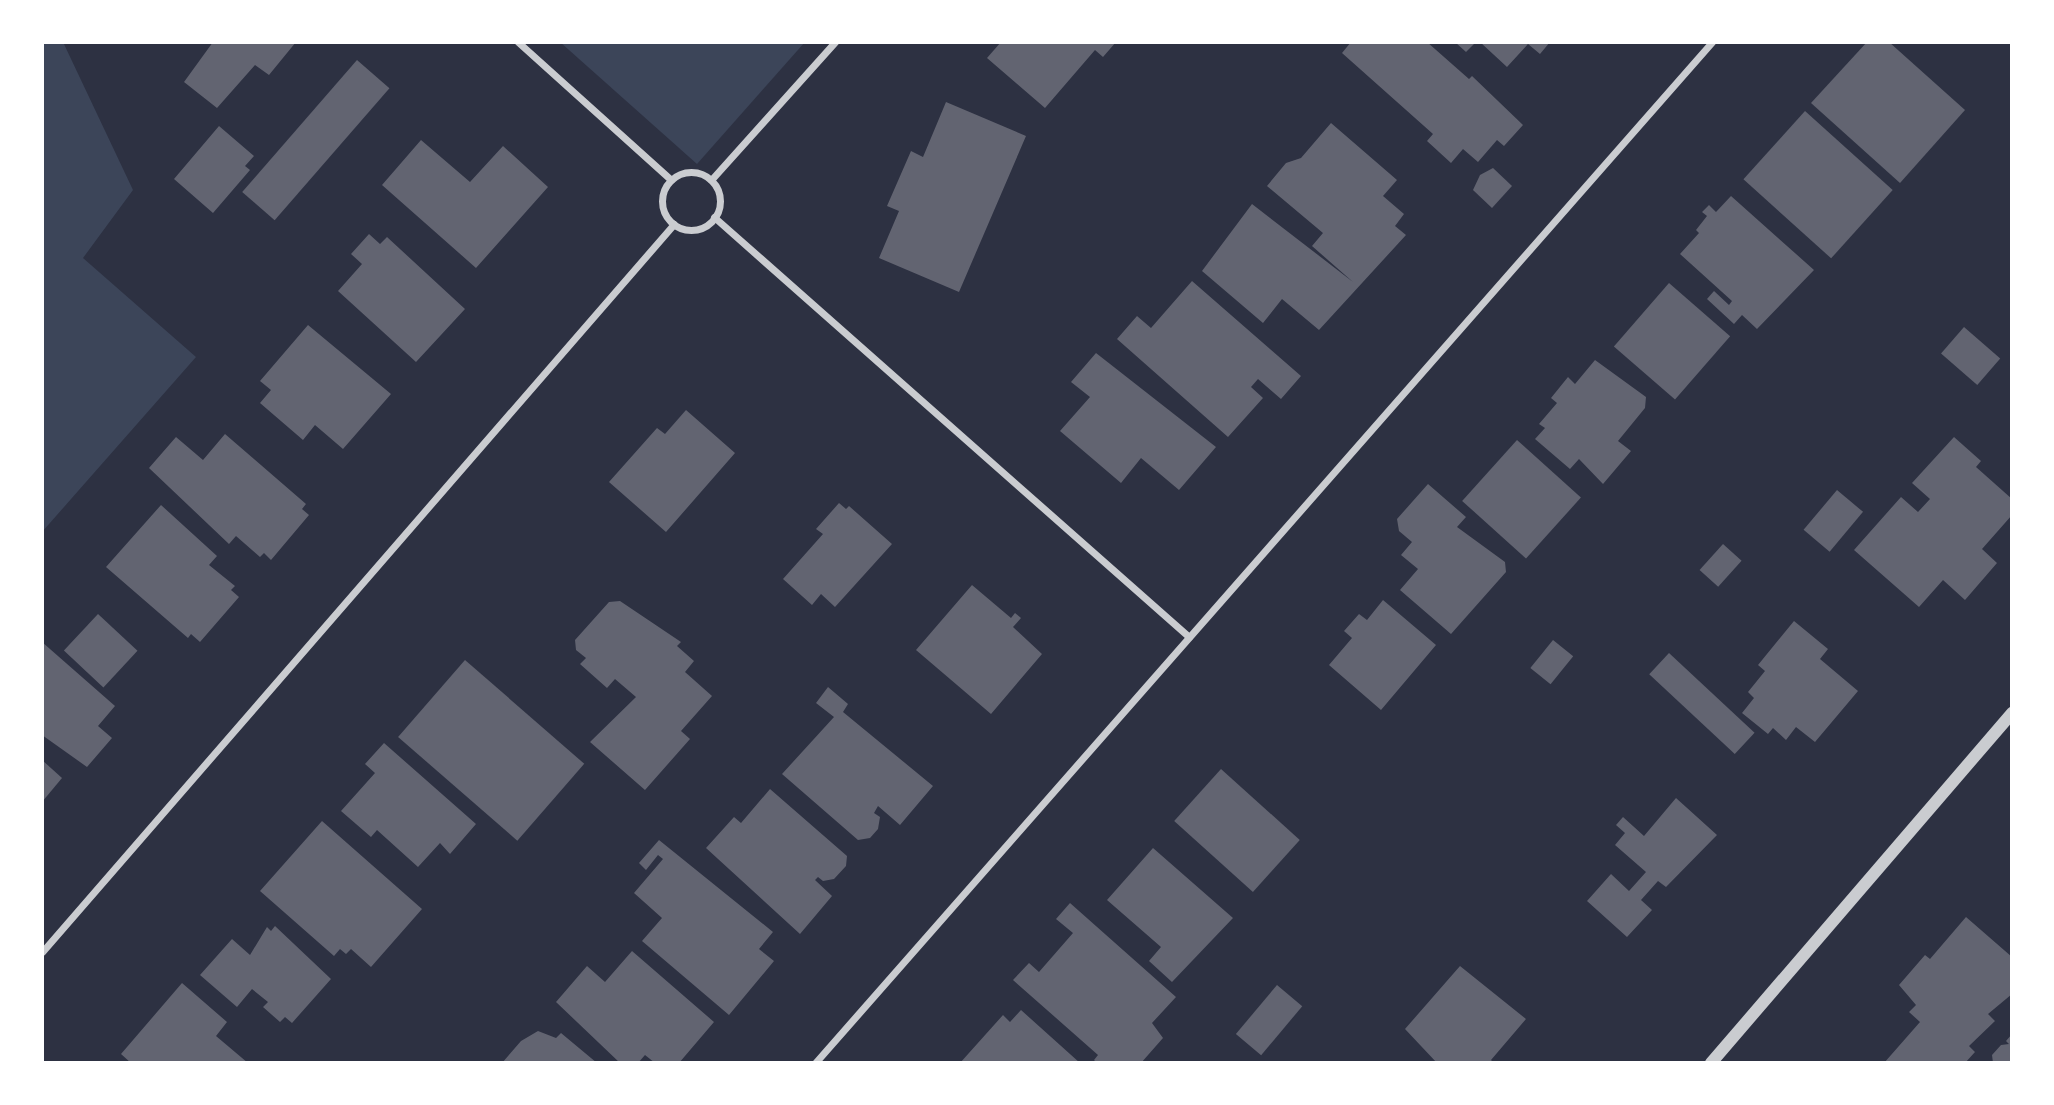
<!DOCTYPE html>
<html>
<head>
<meta charset="utf-8">
<style>
  body { margin:0 }
  #map { position:relative; width:2054px; height:1105px; overflow:hidden; background:#2d3142; font-family:"Public Sans",sans-serif }
  div>[style] { position:absolute }
  .green>* { inset:0; background:#3c4559 }
  .building>* { inset:0; background:#626471; transform-origin:0 0 }
  .minor>* { height:7px; margin:-3.5px; padding:0 3.5px; transform-origin:3.5px; border-radius:3.5px; background:#caccd0 }
  .minor>.ring { margin:-3.5px; padding:0; box-sizing:content-box; background:none; border:7px solid #caccd0; border-radius:50% }
  .tertiary>* { height:12px; margin:-6px; padding:0 6px; transform-origin:6px; border-radius:6px; background:#caccd0 }
  span { translate:-50% -50%; white-space:nowrap; text-align:center; line-height:1.15; -webkit-text-stroke:6px #fff; paint-order:stroke }
  .frame { position:absolute; inset:0; border:44px solid #fff; pointer-events:none }
</style>
</head>
<body>
<div id="map">
  <div class="green">
    <div style="clip-path:polygon(42px 42px,63px 42px,133px 190px,83px 258px,196px 357px,42px 532px)"></div>
    <div style="clip-path:polygon(560px 42px,805px 42px,697px 164px)"></div>
  </div>
  <div class="building">
    <div style="clip-path:polygon(213px 42px,296px 42px,269px 75px,255px 65px,217px 108px,184px 82px)"></div>
    <div style="clip-path:polygon(1001px 42px,1116px 42px,1103px 57px,1095px 50px,1045px 108px,987px 58px)"></div>
    <div style="clip-path:polygon(1351px 42px,1427px 42px,1469px 79px,1472px 76px,1523px 125px,1504px 146px,1497px 140px,1478px 162px,1463px 149px,1451px 163px,1427px 141px,1433px 134px,1342px 53px)"></div>
    <div style="clip-path:polygon(1455px 42px,1476px 42px,1466px 52px)"></div>
    <div style="clip-path:polygon(1480px 42px,1550px 42px,1540px 54px,1528px 44px,1507px 67px)"></div>
    <div style="clip-path:polygon(1867px 42px,1889px 42px,1965px 110px,1900px 183px,1811px 103px)"></div>
    <div style="left:357px;top:60px;width:43px;height:175px;rotate:41deg"></div>
    <div style="clip-path:polygon(946px 102px,1026px 136px,959px 292px,879px 258px,899px 211px,887px 206px,911px 151px,923px 157px)"></div>
    <div style="left:1805px;top:111px;width:118px;height:92px;rotate:42deg"></div>
    <div style="clip-path:polygon(1331px 123px,1397px 180px,1383px 196px,1404px 214px,1395px 226px,1406px 235px,1319px 330px,1282px 299px,1263px 323px,1202px 271px,1252px 204px,1353px 282px,1312px 246px,1323px 233px,1267px 186px,1286px 163px,1301px 158px)"></div>
    <div style="clip-path:polygon(219px 126px,254px 156px,245px 166px,250px 170px,213px 213px,174px 179px)"></div>
    <div style="clip-path:polygon(421px 140px,470px 182px,503px 146px,548px 187px,476px 268px,382px 185px)"></div>
    <div style="clip-path:polygon(1493px 168px,1512px 186px,1492px 208px,1473px 190px,1480px 175px)"></div>
    <div style="clip-path:polygon(1731px 196px,1814px 270px,1757px 329px,1742px 315px,1734px 324px,1707px 299px,1714px 291px,1729px 305px,1732px 301px,1680px 254px,1699px 233px,1696px 230px,1707px 216px,1702px 212px,1709px 205px,1716px 212px)"></div>
    <div style="clip-path:polygon(369px 234px,380px 244px,387px 237px,465px 309px,416px 362px,338px 291px,362px 264px,351px 254px)"></div>
    <div style="clip-path:polygon(1192px 281px,1301px 376px,1281px 399px,1258px 379px,1251px 387px,1263px 398px,1228px 437px,1117px 339px,1137px 316px,1151px 328px)"></div>
    <div style="left:1669px;top:283px;width:81px;height:84px;rotate:41deg"></div>
    <div style="clip-path:polygon(308px 325px,391px 394px,343px 449px,315px 425px,303px 440px,260px 403px,271px 390px,260px 381px)"></div>
    <div style="left:1964px;top:327px;width:48px;height:35px;rotate:41deg"></div>
    <div style="clip-path:polygon(1096px 353px,1216px 447px,1179px 490px,1141px 458px,1121px 483px,1060px 431px,1090px 397px,1071px 382px)"></div>
    <div style="clip-path:polygon(1595px 360px,1646px 397px,1645px 408px,1618px 441px,1631px 451px,1603px 484px,1579px 459px,1570px 469px,1535px 439px,1545px 428px,1539px 424px,1557px 403px,1551px 398px,1568px 377px,1575px 384px)"></div>
    <div style="clip-path:polygon(686px 410px,735px 453px,666px 532px,609px 482px,657px 428px,665px 434px)"></div>
    <div style="clip-path:polygon(225px 434px,306px 504px,302px 509px,309px 515px,271px 560px,264px 553px,260px 557px,236px 536px,229px 544px,149px 468px,176px 437px,203px 460px)"></div>
    <div style="clip-path:polygon(1954px 437px,1981px 461px,1976px 467px,2012px 499px,2012px 515px,1982px 549px,1997px 563px,1965px 600px,1943px 580px,1919px 607px,1854px 550px,1901px 497px,1918px 512px,1930px 499px,1912px 483px)"></div>
    <div style="left:1517px;top:440px;width:86px;height:82px;rotate:42deg"></div>
    <div style="clip-path:polygon(1428px 484px,1466px 517px,1457px 527px,1505px 562px,1506px 572px,1451px 634px,1400px 590px,1418px 569px,1401px 555px,1412px 542px,1399px 531px,1397px 519px)"></div>
    <div style="left:1837px;top:490px;width:34px;height:52px;rotate:40deg"></div>
    <div style="clip-path:polygon(839px 503px,846px 509px,849px 506px,892px 544px,835px 607px,821px 594px,812px 605px,783px 579px,823px 534px,816px 529px)"></div>
    <div style="clip-path:polygon(161px 505px,217px 556px,209px 565px,235px 586px,231px 590px,239px 597px,200px 642px,191px 634px,188px 638px,106px 567px)"></div>
    <div style="left:1723px;top:544px;width:25px;height:35px;rotate:42deg"></div>
    <div style="clip-path:polygon(972px 585px,1011px 618px,1015px 613px,1021px 618px,1013px 627px,1042px 654px,991px 714px,916px 650px)"></div>
    <div style="clip-path:polygon(1383px 600px,1436px 645px,1381px 710px,1329px 665px,1352px 638px,1344px 631px,1359px 614px,1367px 620px)"></div>
    <div style="clip-path:polygon(620px 601px,681px 642px,677px 646px,694px 661px,685px 672px,712px 696px,681px 731px,690px 739px,645px 790px,590px 742px,636px 697px,615px 679px,607px 688px,580px 664px,586px 658px,576px 650px,575px 640px,609px 602px)"></div>
    <div style="left:98px;top:614px;width:54px;height:50px;rotate:43deg"></div>
    <div style="clip-path:polygon(1794px 621px,1828px 649px,1820px 659px,1858px 691px,1815px 742px,1796px 727px,1786px 740px,1773px 728px,1768px 734px,1742px 713px,1754px 698px,1748px 692px,1765px 671px,1758px 665px)"></div>
    <div style="left:1553px;top:640px;width:26px;height:36px;rotate:39deg"></div>
    <div style="clip-path:polygon(42px 642px,115px 706px,98px 726px,112px 738px,87px 767px,42px 735px)"></div>
    <div style="left:1669px;top:653px;width:117px;height:29px;rotate:43deg"></div>
    <div style="left:465px;top:660px;width:158px;height:102px;rotate:41deg"></div>
    <div style="clip-path:polygon(828px 687px,848px 704px,843px 712px,933px 786px,900px 825px,878px 806px,874px 813px,880px 817px,878px 829px,870px 838px,858px 840px,782px 774px,834px 717px,816px 703px)"></div>
    <div style="clip-path:polygon(384px 743px,476px 824px,450px 854px,440px 843px,418px 867px,377px 830px,371px 837px,341px 811px,375px 773px,365px 764px)"></div>
    <div style="clip-path:polygon(42px 760px,62px 778px,42px 802px)"></div>
    <div style="left:1221px;top:769px;width:106px;height:70px;rotate:42deg"></div>
    <div style="clip-path:polygon(770px 789px,847px 856px,846px 866px,834px 879px,823px 881px,818px 877px,815px 880px,832px 896px,800px 934px,706px 848px,734px 817px,741px 823px)"></div>
    <div style="clip-path:polygon(1676px 798px,1717px 835px,1666px 887px,1658px 881px,1641px 900px,1652px 910px,1627px 937px,1587px 901px,1611px 874px,1629px 891px,1646px 872px,1615px 845px,1625px 833px,1616px 825px,1623px 817px,1644px 836px)"></div>
    <div style="clip-path:polygon(322px 821px,422px 909px,371px 967px,351px 949px,346px 954px,340px 949px,334px 956px,260px 891px)"></div>
    <div style="clip-path:polygon(659px 840px,773px 932px,759px 949px,774px 961px,729px 1015px,642px 941px,662px 918px,634px 893px,663px 859px,658px 855px,646px 870px,639px 863px)"></div>
    <div style="clip-path:polygon(1153px 848px,1233px 918px,1172px 982px,1149px 961px,1161px 947px,1107px 900px)"></div>
    <div style="clip-path:polygon(1070px 903px,1176px 997px,1152px 1023px,1163px 1038px,1141px 1063px,1097px 1063px,1094px 1060px,1098px 1055px,1013px 980px,1029px 963px,1039px 972px,1073px 933px,1056px 919px)"></div>
    <div style="clip-path:polygon(1966px 917px,2012px 957px,2012px 994px,1988px 1014px,1995px 1021px,1969px 1046px,1975px 1052px,1965px 1063px,1884px 1063px,1920px 1022px,1909px 1012px,1916px 1005px,1899px 985px,1925px 955px,1930px 959px)"></div>
    <div style="clip-path:polygon(275px 926px,331px 979px,292px 1023px,285px 1017px,280px 1022px,263px 1007px,268px 1002px,252px 989px,237px 1007px,200px 975px,232px 939px,250px 955px,267px 927px,271px 931px)"></div>
    <div style="clip-path:polygon(632px 951px,714px 1022px,679px 1063px,655px 1063px,645px 1055px,638px 1063px,620px 1063px,556px 1002px,587px 966px,605px 982px)"></div>
    <div style="clip-path:polygon(1460px 966px,1526px 1019px,1491px 1060px,1494px 1063px,1437px 1063px,1405px 1029px)"></div>
    <div style="clip-path:polygon(182px 983px,227px 1022px,216px 1036px,248px 1063px,131px 1063px,121px 1054px)"></div>
    <div style="left:1277px;top:985px;width:33px;height:64px;rotate:40deg"></div>
    <div style="clip-path:polygon(1021px 1010px,1080px 1063px,960px 1063px,1003px 1015px,1010px 1022px)"></div>
    <div style="clip-path:polygon(538px 1031px,556px 1038px,561px 1033px,597px 1063px,502px 1063px,521px 1041px)"></div>
    <div style="clip-path:polygon(2012px 1034px,2012px 1063px,1993px 1063px,1992px 1055px,2001px 1045px,2009px 1044px,2006px 1041px)"></div>
  </div>
  <div class="minor">
    <div style="left:518px;top:42px;width:206px;rotate:42deg"></div>
    <div class="ring" style="left:662px;top:172px;width:51px;height:51px"></div>
    <div style="left:711px;top:180px;width:186px;rotate:-48.1deg"></div>
    <div style="left:714px;top:217px;width:634px;rotate:41.48deg"></div>
    <div style="left:42px;top:952px;width:964px;rotate:-49.04deg"></div>
    <div style="left:815px;top:1063px;width:1359px;rotate:-48.7deg"></div>
  </div>
  <div class="tertiary">
    <div style="left:1711px;top:1063px;width:462px;rotate:-49.3deg"></div>
  </div>
  <div class="frame"></div>
</div>
</body>
</html>
